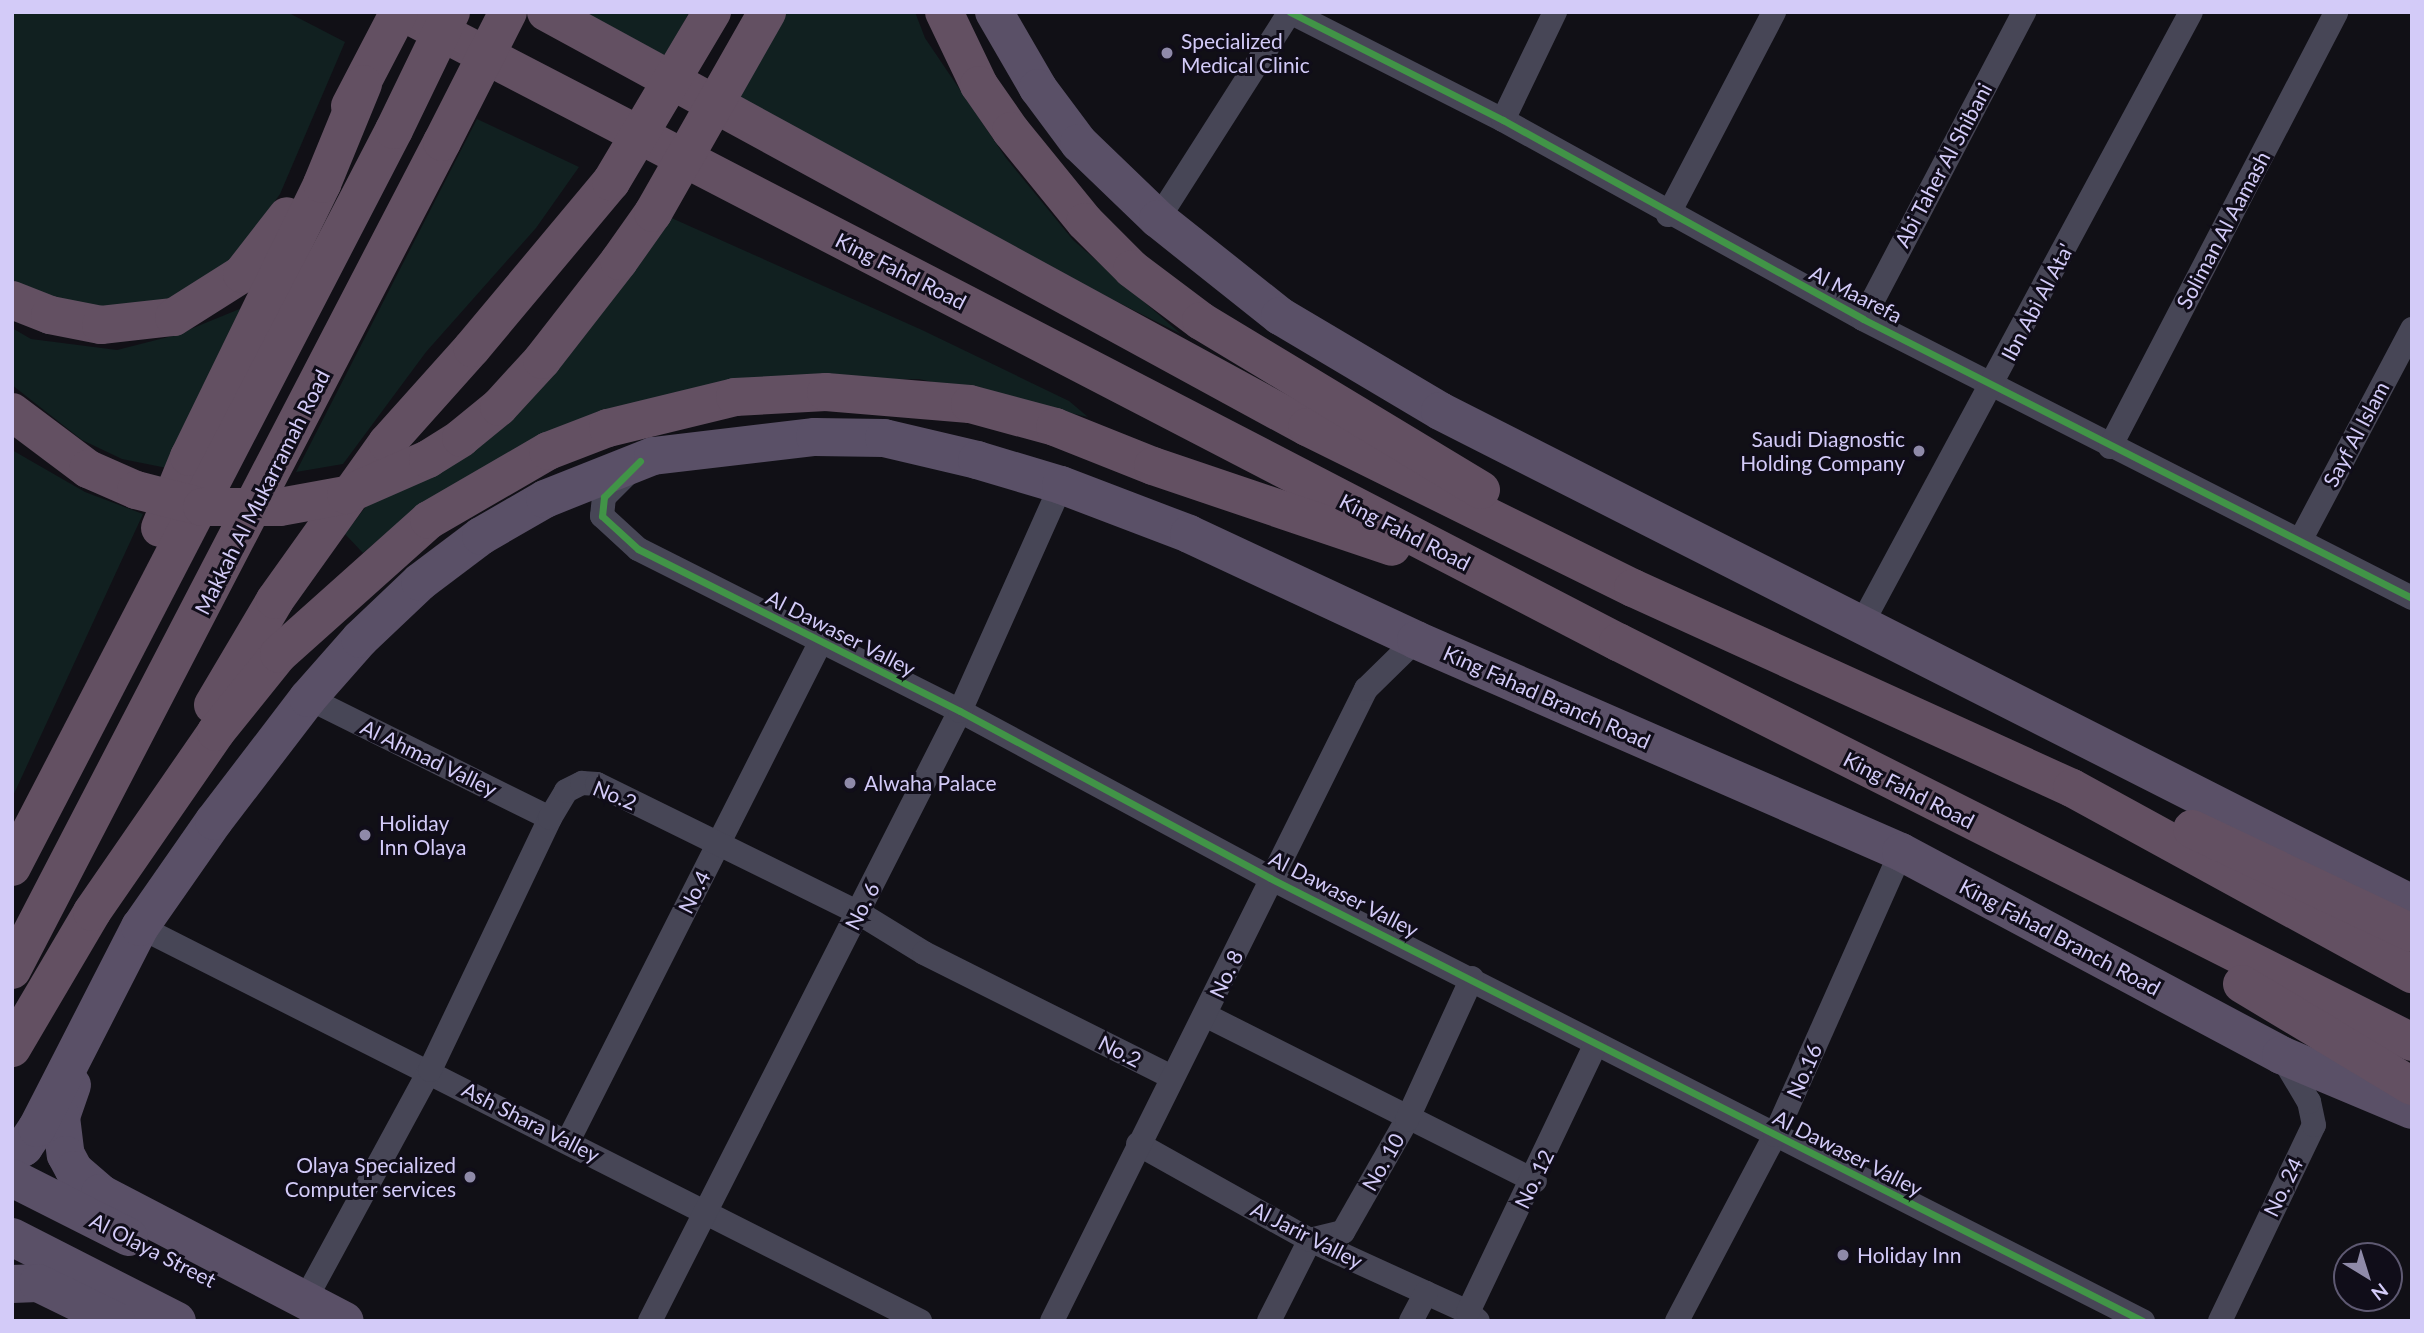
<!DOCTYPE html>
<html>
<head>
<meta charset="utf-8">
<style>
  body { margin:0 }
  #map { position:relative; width:2424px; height:1333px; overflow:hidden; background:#111016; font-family:Lato,sans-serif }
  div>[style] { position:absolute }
  .green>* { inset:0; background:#112020 }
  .street>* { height:24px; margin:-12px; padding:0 12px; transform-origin:12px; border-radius:12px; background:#474656 }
  .primary>* { height:38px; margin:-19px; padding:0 19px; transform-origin:19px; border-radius:19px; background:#5a5067 }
  .highway>* { height:38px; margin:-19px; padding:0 19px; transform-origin:19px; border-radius:19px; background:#635062 }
  .highway-bridge>* { height:38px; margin:-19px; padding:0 19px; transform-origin:19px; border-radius:19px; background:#635062 }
  .cycleway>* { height:7px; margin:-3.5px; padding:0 3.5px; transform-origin:3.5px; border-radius:3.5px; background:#419447 }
  .dots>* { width:19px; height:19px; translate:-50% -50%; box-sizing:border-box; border:4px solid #100d19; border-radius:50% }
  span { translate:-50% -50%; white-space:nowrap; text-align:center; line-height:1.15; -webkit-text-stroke:6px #100d19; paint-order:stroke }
  .poi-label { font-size:21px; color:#d3cbf8 }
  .left { translate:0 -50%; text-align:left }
  .right { translate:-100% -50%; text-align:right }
  .street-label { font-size:21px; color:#d3cbf8 }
  .frame { position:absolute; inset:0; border:14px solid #d3cbf8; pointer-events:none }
  .north { position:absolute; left:2333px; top:1242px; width:70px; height:70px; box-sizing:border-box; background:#100d19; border:2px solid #5e5972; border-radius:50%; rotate:142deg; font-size:19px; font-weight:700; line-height:28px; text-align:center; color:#d3cbf8 }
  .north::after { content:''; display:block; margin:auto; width:24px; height:32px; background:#8f8aa9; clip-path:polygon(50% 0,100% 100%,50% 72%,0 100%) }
</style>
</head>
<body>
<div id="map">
  <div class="green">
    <div style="clip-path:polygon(12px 12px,287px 12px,345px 42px,280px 194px,235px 258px,201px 287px,120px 315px,12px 293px)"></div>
    <div style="clip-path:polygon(572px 12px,689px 12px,661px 68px)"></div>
    <div style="clip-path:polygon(777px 12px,915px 12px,925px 38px,1006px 158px,1073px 240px,1181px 334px,734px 109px)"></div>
    <div style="clip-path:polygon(477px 119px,579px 167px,536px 228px,426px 352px,343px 464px,296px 472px)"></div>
    <div style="clip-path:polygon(667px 216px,922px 330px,1069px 401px,1088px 417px,919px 379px,757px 382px,403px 519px,363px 553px,345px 534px,370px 501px,437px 469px)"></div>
    <div style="clip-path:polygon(242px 308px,167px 468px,122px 459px,82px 440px,12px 385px,12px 328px,31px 339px,117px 350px,176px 335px)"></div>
    <div style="clip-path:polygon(12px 450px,85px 492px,143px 514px,12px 798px)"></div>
  </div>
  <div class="street">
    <div style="left:1290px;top:12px;width:239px;rotate:26.9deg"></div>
    <div style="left:1503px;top:120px;width:411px;rotate:28.9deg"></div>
    <div style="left:1863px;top:319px;width:616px;rotate:26.94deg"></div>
    <div style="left:1503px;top:120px;width:120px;rotate:-64.3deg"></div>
    <div style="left:1668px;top:215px;width:229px;rotate:-62.4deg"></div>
    <div style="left:1158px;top:219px;width:246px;rotate:-57.5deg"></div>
    <div style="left:1863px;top:319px;width:347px;rotate:-62.3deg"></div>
    <div style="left:2110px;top:447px;width:490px;rotate:-62.5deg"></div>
    <div style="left:629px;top:472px;width:35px;rotate:135deg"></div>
    <div style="left:604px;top:497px;width:19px;rotate:96deg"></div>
    <div style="left:602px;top:516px;width:49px;rotate:42.5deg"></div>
    <div style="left:638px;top:549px;width:360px;rotate:26.7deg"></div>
    <div style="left:960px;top:711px;width:352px;rotate:28.3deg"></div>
    <div style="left:1270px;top:878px;width:979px;rotate:26.91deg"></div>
    <div style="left:2301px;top:539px;width:238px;rotate:-62.1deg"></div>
    <div style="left:1860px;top:627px;width:698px;rotate:-61.71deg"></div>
    <div style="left:308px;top:698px;width:270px;rotate:26.4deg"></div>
    <div style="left:140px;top:927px;width:874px;rotate:26.8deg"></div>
    <div style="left:1207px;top:1016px;width:367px;rotate:26.7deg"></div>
    <div style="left:568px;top:1141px;width:558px;rotate:-63.16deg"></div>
    <div style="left:1138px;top:1144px;width:197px;rotate:29.2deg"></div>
    <div style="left:1310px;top:1240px;width:174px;rotate:24.5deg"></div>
    <div style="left:1468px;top:1312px;width:13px;rotate:42deg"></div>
    <div style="left:305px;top:1300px;width:262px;rotate:-61.5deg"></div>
    <div style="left:430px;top:1070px;width:279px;rotate:-64.5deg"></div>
    <div style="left:550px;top:818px;width:31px;rotate:-59deg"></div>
    <div style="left:566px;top:791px;width:18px;rotate:-27deg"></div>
    <div style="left:582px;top:783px;width:15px;rotate:4deg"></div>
    <div style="left:597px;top:784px;width:292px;rotate:26.2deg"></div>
    <div style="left:859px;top:913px;width:76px;rotate:31.6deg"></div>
    <div style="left:924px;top:953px;width:277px;rotate:26.6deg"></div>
    <div style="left:1468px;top:1312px;width:297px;rotate:-64.5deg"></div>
    <div style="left:650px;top:1321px;width:684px;rotate:-63.06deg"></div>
    <div style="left:960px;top:711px;width:248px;rotate:-65.9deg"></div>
    <div style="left:1052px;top:1321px;width:706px;rotate:-63.58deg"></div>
    <div style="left:1366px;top:689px;width:70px;rotate:-44.4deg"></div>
    <div style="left:1269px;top:1321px;width:91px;rotate:-63.2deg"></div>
    <div style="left:1310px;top:1240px;width:34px;rotate:-14deg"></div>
    <div style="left:1343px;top:1232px;width:129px;rotate:-60.3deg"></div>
    <div style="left:1407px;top:1120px;width:156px;rotate:-65.4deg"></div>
    <div style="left:1411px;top:1321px;width:32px;rotate:-62deg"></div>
    <div style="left:1677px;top:1321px;width:210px;rotate:-62.2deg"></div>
    <div style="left:1775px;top:1135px;width:310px;rotate:-66deg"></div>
    <div style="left:2220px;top:1321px;width:217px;rotate:-64.4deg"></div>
    <div style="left:2314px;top:1125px;width:24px;rotate:-102deg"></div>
    <div style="left:2309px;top:1102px;width:55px;rotate:-120.8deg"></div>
  </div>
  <div class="primary">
    <div style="left:994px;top:12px;width:88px;rotate:59.9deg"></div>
    <div style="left:1038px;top:88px;width:69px;rotate:53.3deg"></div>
    <div style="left:1079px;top:143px;width:110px;rotate:43.9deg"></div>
    <div style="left:1158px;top:219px;width:156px;rotate:38.5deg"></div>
    <div style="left:1280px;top:316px;width:186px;rotate:30.7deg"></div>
    <div style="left:1440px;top:411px;width:1090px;rotate:26.89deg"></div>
    <div style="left:72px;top:1085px;width:34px;rotate:109deg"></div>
    <div style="left:61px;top:1117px;width:38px;rotate:83deg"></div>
    <div style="left:66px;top:1155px;width:17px;rotate:62deg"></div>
    <div style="left:74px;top:1170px;width:35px;rotate:41deg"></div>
    <div style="left:100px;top:1193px;width:276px;rotate:27.6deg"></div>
    <div style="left:12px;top:1154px;width:14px;rotate:-30deg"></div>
    <div style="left:24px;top:1147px;width:23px;rotate:-56deg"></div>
    <div style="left:37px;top:1128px;width:226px;rotate:-62.9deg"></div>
    <div style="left:140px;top:927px;width:129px;rotate:-55.1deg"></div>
    <div style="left:214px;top:821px;width:155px;rotate:-52.6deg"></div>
    <div style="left:308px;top:698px;width:79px;rotate:-48.6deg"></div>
    <div style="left:360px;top:639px;width:83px;rotate:-43.5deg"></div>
    <div style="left:420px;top:582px;width:76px;rotate:-37deg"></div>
    <div style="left:481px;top:536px;width:74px;rotate:-30deg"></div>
    <div style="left:545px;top:499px;width:116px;rotate:-21.7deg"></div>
    <div style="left:653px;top:456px;width:163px;rotate:-6.7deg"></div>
    <div style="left:815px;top:437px;width:69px;rotate:0.8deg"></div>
    <div style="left:884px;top:438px;width:96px;rotate:13.3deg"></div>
    <div style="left:977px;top:460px;width:88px;rotate:16.6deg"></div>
    <div style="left:1061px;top:485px;width:137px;rotate:20.9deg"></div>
    <div style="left:1189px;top:534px;width:251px;rotate:25deg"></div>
    <div style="left:1416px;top:640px;width:529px;rotate:23.61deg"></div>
    <div style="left:1901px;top:852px;width:431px;rotate:28.1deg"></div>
    <div style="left:2281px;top:1055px;width:142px;rotate:22.8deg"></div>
    <div style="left:12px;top:1178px;width:131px;rotate:26.8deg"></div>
    <div style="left:12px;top:1237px;width:185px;rotate:27deg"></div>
    <div style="left:12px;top:1284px;width:26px;rotate:-2deg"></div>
    <div style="left:38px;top:1283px;width:87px;rotate:26deg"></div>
  </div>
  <div class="highway">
    <div style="left:402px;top:12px;width:1370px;rotate:27.39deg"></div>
    <div style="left:1618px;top:642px;width:889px;rotate:26.74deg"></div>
    <div style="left:546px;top:12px;width:867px;rotate:28.61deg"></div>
    <div style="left:1307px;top:427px;width:364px;rotate:26.3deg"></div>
    <div style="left:1633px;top:588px;width:482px;rotate:24.5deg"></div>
    <div style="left:2072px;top:788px;width:388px;rotate:28.7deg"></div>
    <div style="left:944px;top:12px;width:81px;rotate:64.4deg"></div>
    <div style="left:979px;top:85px;width:56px;rotate:55.2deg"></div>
    <div style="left:1011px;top:131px;width:117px;rotate:50.9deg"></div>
    <div style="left:1085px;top:222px;width:66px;rotate:45deg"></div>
    <div style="left:1132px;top:269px;width:86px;rotate:37deg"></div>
    <div style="left:1201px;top:321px;width:327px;rotate:31.1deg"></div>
    <div style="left:350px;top:106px;width:106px;rotate:-62.5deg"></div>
    <div style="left:12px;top:300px;width:41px;rotate:21.5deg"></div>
    <div style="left:50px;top:315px;width:52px;rotate:11.1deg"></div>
    <div style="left:101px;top:325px;width:73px;rotate:-6.3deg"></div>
    <div style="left:174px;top:317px;width:80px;rotate:-32.3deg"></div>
    <div style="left:242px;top:274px;width:73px;rotate:-52.2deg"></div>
    <div style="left:12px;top:412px;width:95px;rotate:36.9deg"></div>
    <div style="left:88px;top:469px;width:52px;rotate:23.6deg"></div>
    <div style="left:160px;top:528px;width:77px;rotate:-67.8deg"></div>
    <div style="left:189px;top:457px;width:304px;rotate:-64deg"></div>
    <div style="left:322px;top:184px;width:108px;rotate:-67.7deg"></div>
    <div style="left:213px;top:705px;width:122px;rotate:-59.4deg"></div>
    <div style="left:275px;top:600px;width:193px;rotate:-54.5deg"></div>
    <div style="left:387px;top:443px;width:127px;rotate:-48.2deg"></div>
    <div style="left:2192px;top:829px;width:243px;rotate:25.3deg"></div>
    <div style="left:12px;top:867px;width:830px;rotate:-62.6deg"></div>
    <div style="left:12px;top:970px;width:933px;rotate:-62.56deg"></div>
    <div style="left:2242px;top:984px;width:198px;rotate:31deg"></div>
    <div style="left:12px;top:1048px;width:158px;rotate:-59.5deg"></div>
    <div style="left:92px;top:912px;width:219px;rotate:-55.4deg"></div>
    <div style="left:216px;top:732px;width:100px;rotate:-51.1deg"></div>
    <div style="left:279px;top:654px;width:201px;rotate:-41.8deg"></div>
    <div style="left:429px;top:520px;width:138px;rotate:-30.1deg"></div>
    <div style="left:548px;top:451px;width:64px;rotate:-21deg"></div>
    <div style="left:608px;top:428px;width:131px;rotate:-13.7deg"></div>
    <div style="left:735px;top:397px;width:91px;rotate:-3.1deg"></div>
    <div style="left:826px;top:392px;width:144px;rotate:4.8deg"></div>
    <div style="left:970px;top:404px;width:88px;rotate:15.1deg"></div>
    <div style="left:1055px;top:427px;width:105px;rotate:21.7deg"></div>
    <div style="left:1153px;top:466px;width:252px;rotate:18.7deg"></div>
  </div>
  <div class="highway-bridge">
    <div style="left:394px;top:130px;width:131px;rotate:-64.2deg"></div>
    <div style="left:442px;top:142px;width:146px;rotate:-63.1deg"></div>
    <div style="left:472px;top:348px;width:217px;rotate:-50.1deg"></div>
    <div style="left:611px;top:182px;width:198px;rotate:-59.3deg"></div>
    <div style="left:136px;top:490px;width:68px;rotate:14.4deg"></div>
    <div style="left:202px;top:507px;width:78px"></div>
    <div style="left:280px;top:507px;width:67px;rotate:-10.3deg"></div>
    <div style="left:346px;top:495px;width:90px;rotate:-23.7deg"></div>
    <div style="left:428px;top:459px;width:39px;rotate:-32deg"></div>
    <div style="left:461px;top:438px;width:49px;rotate:-39.2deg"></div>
    <div style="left:499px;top:407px;width:64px;rotate:-47.5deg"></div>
    <div style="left:542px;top:360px;width:125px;rotate:-52.1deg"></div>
    <div style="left:619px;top:261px;width:59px;rotate:-54.7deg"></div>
    <div style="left:653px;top:213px;width:231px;rotate:-60.4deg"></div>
  </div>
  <div class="cycleway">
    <div style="left:1290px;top:12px;width:239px;rotate:26.9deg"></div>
    <div style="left:1503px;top:120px;width:411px;rotate:28.9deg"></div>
    <div style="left:1863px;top:319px;width:616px;rotate:26.94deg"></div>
    <div style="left:640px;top:461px;width:51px;rotate:135deg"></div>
    <div style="left:604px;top:497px;width:19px;rotate:96deg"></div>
    <div style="left:602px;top:516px;width:49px;rotate:42.5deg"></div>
    <div style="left:638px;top:549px;width:360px;rotate:26.7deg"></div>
    <div style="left:960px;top:711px;width:352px;rotate:28.3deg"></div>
    <div style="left:1270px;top:878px;width:979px;rotate:26.91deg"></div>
  </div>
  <div class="dots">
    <div style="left:1167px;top:53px;background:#8f8aa9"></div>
    <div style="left:1919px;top:451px;background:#8f8aa9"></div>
    <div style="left:850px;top:783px;background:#8f8aa9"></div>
    <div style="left:365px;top:835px;background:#8f8aa9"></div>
    <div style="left:470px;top:1177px;background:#8f8aa9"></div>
    <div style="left:1843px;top:1255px;background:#8f8aa9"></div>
  </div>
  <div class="poi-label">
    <span class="left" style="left:1181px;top:53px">Specialized<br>Medical Clinic</span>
    <span class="right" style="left:1905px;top:451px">Saudi Diagnostic<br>Holding Company</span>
    <span class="left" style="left:864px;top:783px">Alwaha Palace</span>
    <span class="left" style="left:379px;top:835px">Holiday<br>Inn Olaya</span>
    <span class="right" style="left:456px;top:1177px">Olaya Specialized<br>Computer services</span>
    <span class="left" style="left:1857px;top:1255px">Holiday Inn</span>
  </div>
  <div class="street-label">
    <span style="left:1943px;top:165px;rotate:-62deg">Abi Taher Al Shibani</span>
    <span style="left:2223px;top:230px;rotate:-62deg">Soliman Al Aamash</span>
    <span style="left:901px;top:271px;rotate:27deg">King Fahd Road</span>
    <span style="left:1856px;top:294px;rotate:27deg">Al Maarefa</span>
    <span style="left:2037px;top:302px;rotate:-62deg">Ibn Abi Al Ata'</span>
    <span style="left:2356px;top:434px;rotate:-62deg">Sayf Al Islam</span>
    <span style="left:262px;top:492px;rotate:-63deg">Makkah Al Mukarramah Road</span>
    <span style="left:1405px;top:532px;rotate:27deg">King Fahd Road</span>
    <span style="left:841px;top:633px;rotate:27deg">Al Dawaser Valley</span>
    <span style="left:1547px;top:697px;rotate:24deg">King Fahad Branch Road</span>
    <span style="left:429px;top:758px;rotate:26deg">Al Ahmad Valley</span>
    <span style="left:1909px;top:790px;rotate:27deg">King Fahd Road</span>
    <span style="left:615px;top:795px;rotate:22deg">No.2</span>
    <span style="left:694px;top:892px;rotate:-63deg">No.4</span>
    <span style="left:1344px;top:894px;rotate:27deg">Al Dawaser Valley</span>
    <span style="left:862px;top:906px;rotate:-63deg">No. 6</span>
    <span style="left:2060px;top:937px;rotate:28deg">King Fahad Branch Road</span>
    <span style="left:1226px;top:974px;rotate:-65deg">No. 8</span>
    <span style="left:1120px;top:1051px;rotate:27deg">No.2</span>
    <span style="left:1804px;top:1071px;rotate:-66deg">No.16</span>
    <span style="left:531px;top:1122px;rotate:27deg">Ash Shara Valley</span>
    <span style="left:1848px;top:1153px;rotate:27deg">Al Dawaser Valley</span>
    <span style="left:1383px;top:1162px;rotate:-60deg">No. 10</span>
    <span style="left:1534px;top:1179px;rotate:-64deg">No. 12</span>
    <span style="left:2283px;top:1187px;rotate:-64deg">No. 24</span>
    <span style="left:1307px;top:1235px;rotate:27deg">Al Jarir Valley</span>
    <span style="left:153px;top:1250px;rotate:27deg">Al Olaya Street</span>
  </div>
  <div class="frame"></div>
  <div class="north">N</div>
</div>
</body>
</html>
